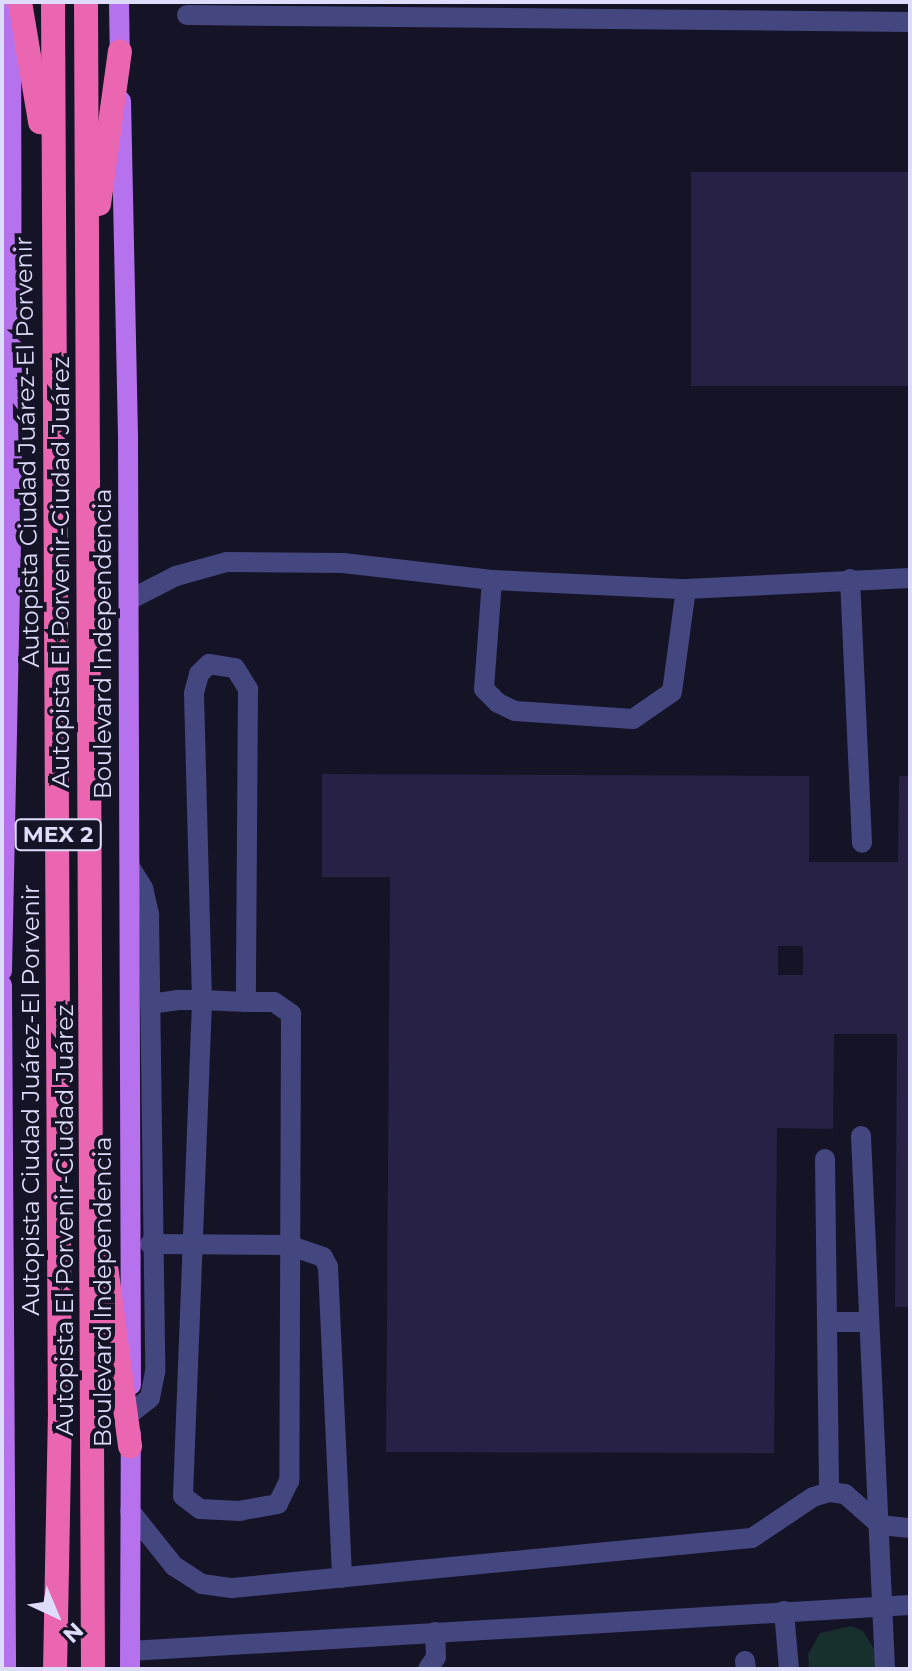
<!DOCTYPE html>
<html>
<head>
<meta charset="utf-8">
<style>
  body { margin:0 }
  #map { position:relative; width:912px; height:1671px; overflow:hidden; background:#151326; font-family:Montserrat,sans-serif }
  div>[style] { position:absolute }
  .green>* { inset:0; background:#172f2d }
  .building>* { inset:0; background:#262145; transform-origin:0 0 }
  .minor>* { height:20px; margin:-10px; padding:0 10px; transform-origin:10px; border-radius:10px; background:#44467f }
  .major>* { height:20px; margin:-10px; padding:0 10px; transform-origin:10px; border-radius:10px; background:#b671ed }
  .highway>* { height:24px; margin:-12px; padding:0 12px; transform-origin:12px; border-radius:12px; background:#eb66b0 }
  span { translate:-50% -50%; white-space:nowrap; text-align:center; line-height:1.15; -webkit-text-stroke:8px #151326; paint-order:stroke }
  .shield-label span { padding:2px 6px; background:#151326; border:2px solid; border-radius:6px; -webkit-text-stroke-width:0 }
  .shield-label { font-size:22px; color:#dedcfb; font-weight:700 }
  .street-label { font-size:24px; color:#dedcfb }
  .frame { position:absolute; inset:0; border:4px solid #dedcfb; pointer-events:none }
  .north { position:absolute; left:16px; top:1575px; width:80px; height:80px; -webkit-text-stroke:6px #151326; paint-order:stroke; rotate:136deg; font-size:22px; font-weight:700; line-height:32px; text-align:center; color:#dedcfb }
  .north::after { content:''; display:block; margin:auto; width:28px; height:36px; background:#dedcfb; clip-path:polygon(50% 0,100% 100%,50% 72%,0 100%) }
</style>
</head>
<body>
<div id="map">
  <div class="green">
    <div style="clip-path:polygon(851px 1626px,863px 1631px,875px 1650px,876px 1669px,809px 1669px,808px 1654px,820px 1633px)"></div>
  </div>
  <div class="building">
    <div style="left:910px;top:172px;width:214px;height:219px;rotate:90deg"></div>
    <div style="clip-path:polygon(evenodd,322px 774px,809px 776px,809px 862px,898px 862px,899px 776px,910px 776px,910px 1307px,895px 1307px,897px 1034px,834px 1034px,833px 1129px,777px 1128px,774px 1453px,386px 1452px,390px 877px,322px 877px,322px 774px,778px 946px,803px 946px,803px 975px,778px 975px,778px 946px)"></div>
  </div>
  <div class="minor">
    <div style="left:187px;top:15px;width:723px;rotate:0.55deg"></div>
    <div style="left:850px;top:579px;width:264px;rotate:87.4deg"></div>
    <div style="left:492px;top:580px;width:109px;rotate:94.2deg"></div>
    <div style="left:484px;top:689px;width:20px;rotate:45deg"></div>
    <div style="left:498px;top:703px;width:19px;rotate:25deg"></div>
    <div style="left:515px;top:711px;width:118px;rotate:3.9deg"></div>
    <div style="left:633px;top:719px;width:47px;rotate:-34.7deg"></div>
    <div style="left:672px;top:692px;width:104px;rotate:-82.3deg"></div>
    <div style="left:129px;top:600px;width:53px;rotate:-27.1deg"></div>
    <div style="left:176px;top:576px;width:53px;rotate:-15.4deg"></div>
    <div style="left:227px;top:562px;width:116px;rotate:0.5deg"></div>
    <div style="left:343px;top:563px;width:150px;rotate:6.5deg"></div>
    <div style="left:492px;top:580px;width:194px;rotate:2.7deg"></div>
    <div style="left:686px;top:589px;width:224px;rotate:-2.8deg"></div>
    <div style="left:130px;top:867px;width:25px;rotate:58deg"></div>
    <div style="left:143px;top:888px;width:28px;rotate:77deg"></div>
    <div style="left:149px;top:915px;width:457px;rotate:89.2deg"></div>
    <div style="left:155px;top:1372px;width:26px;rotate:101deg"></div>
    <div style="left:150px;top:1398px;width:24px;rotate:142deg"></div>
    <div style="left:150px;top:1004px;width:27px;rotate:-8deg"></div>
    <div style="left:177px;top:1000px;width:25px"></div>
    <div style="left:202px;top:1000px;width:44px;rotate:2.6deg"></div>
    <div style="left:246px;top:1002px;width:28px"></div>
    <div style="left:274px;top:1002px;width:21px;rotate:35deg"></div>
    <div style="left:291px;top:1014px;width:467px;rotate:90.2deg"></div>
    <div style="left:289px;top:1481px;width:25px;rotate:116deg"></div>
    <div style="left:278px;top:1504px;width:39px;rotate:170deg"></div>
    <div style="left:240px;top:1511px;width:40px;rotate:-177.1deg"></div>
    <div style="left:200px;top:1509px;width:21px;rotate:-143deg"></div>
    <div style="left:183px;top:1496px;width:496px;rotate:-87.8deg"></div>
    <div style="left:202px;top:1000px;width:307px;rotate:-91.5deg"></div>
    <div style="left:194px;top:693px;width:20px;rotate:-75deg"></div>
    <div style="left:199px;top:674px;width:14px;rotate:-45deg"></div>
    <div style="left:209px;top:664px;width:26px;rotate:9deg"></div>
    <div style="left:235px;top:668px;width:25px;rotate:58deg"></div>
    <div style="left:248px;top:689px;width:313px;rotate:90.4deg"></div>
    <div style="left:861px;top:1136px;width:534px;rotate:87.42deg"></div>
    <div style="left:825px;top:1159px;width:333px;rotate:89.3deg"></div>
    <div style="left:150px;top:1244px;width:138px;rotate:0.4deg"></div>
    <div style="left:288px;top:1245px;width:37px;rotate:19deg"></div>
    <div style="left:323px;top:1257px;width:11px;rotate:63deg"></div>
    <div style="left:328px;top:1267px;width:311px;rotate:87.4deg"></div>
    <div style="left:827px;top:1322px;width:42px"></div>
    <div style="left:130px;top:1511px;width:70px;rotate:51.3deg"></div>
    <div style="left:174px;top:1566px;width:33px;rotate:33deg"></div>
    <div style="left:202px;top:1584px;width:30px;rotate:8deg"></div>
    <div style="left:232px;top:1588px;width:522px;rotate:-5.49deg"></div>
    <div style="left:752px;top:1538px;width:73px;rotate:-33.9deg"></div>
    <div style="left:813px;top:1497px;width:17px;rotate:-17deg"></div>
    <div style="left:829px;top:1492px;width:16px;rotate:7deg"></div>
    <div style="left:845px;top:1494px;width:47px;rotate:41.5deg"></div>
    <div style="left:880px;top:1525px;width:30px;rotate:6deg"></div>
    <div style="left:784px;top:1611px;width:58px;rotate:85.1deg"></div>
    <div style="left:130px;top:1651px;width:781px;rotate:-3.38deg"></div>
    <div style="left:745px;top:1661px;width:8px;rotate:83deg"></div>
    <div style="left:428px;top:1669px;width:14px;rotate:-56deg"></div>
    <div style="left:436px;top:1657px;width:25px;rotate:-92deg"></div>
  </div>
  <div class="major">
    <div style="left:119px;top:2px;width:63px;rotate:89.1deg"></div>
    <div style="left:121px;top:101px;width:339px;rotate:88.8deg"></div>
    <div style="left:128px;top:440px;width:945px;rotate:89.82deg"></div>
    <div style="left:2px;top:971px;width:461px;rotate:-88.8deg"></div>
    <div style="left:12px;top:510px;width:508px;rotate:-90.11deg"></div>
    <div style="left:2px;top:985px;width:684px;rotate:89.66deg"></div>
    <div style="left:130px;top:1669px;width:236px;rotate:-89.8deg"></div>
  </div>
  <div class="highway">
    <div style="left:20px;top:2px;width:122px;rotate:80.5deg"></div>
    <div style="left:53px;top:2px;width:1409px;rotate:89.72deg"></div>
    <div style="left:60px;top:1411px;width:258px;rotate:91.1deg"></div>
    <div style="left:86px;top:2px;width:1667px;rotate:89.76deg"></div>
    <div style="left:99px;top:204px;width:154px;rotate:-82.2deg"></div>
    <div style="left:106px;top:1266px;width:182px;rotate:82.4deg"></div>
  </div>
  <div class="shield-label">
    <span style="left:58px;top:835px">MEX 2</span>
  </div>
  <div class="street-label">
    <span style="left:27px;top:452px;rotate:-91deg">Autopista Ciudad Juárez-El Porvenir</span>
    <span style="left:61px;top:572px;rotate:-90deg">Autopista El Porvenir-Ciudad Juárez</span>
    <span style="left:103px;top:644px;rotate:-90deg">Boulevard Independencia</span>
    <span style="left:31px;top:1100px;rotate:-90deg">Autopista Ciudad Juárez-El Porvenir</span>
    <span style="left:65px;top:1220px;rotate:-90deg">Autopista El Porvenir-Ciudad Juárez</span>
    <span style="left:103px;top:1292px;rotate:-90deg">Boulevard Independencia</span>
  </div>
  <div class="frame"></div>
  <div class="north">N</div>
</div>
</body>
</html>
